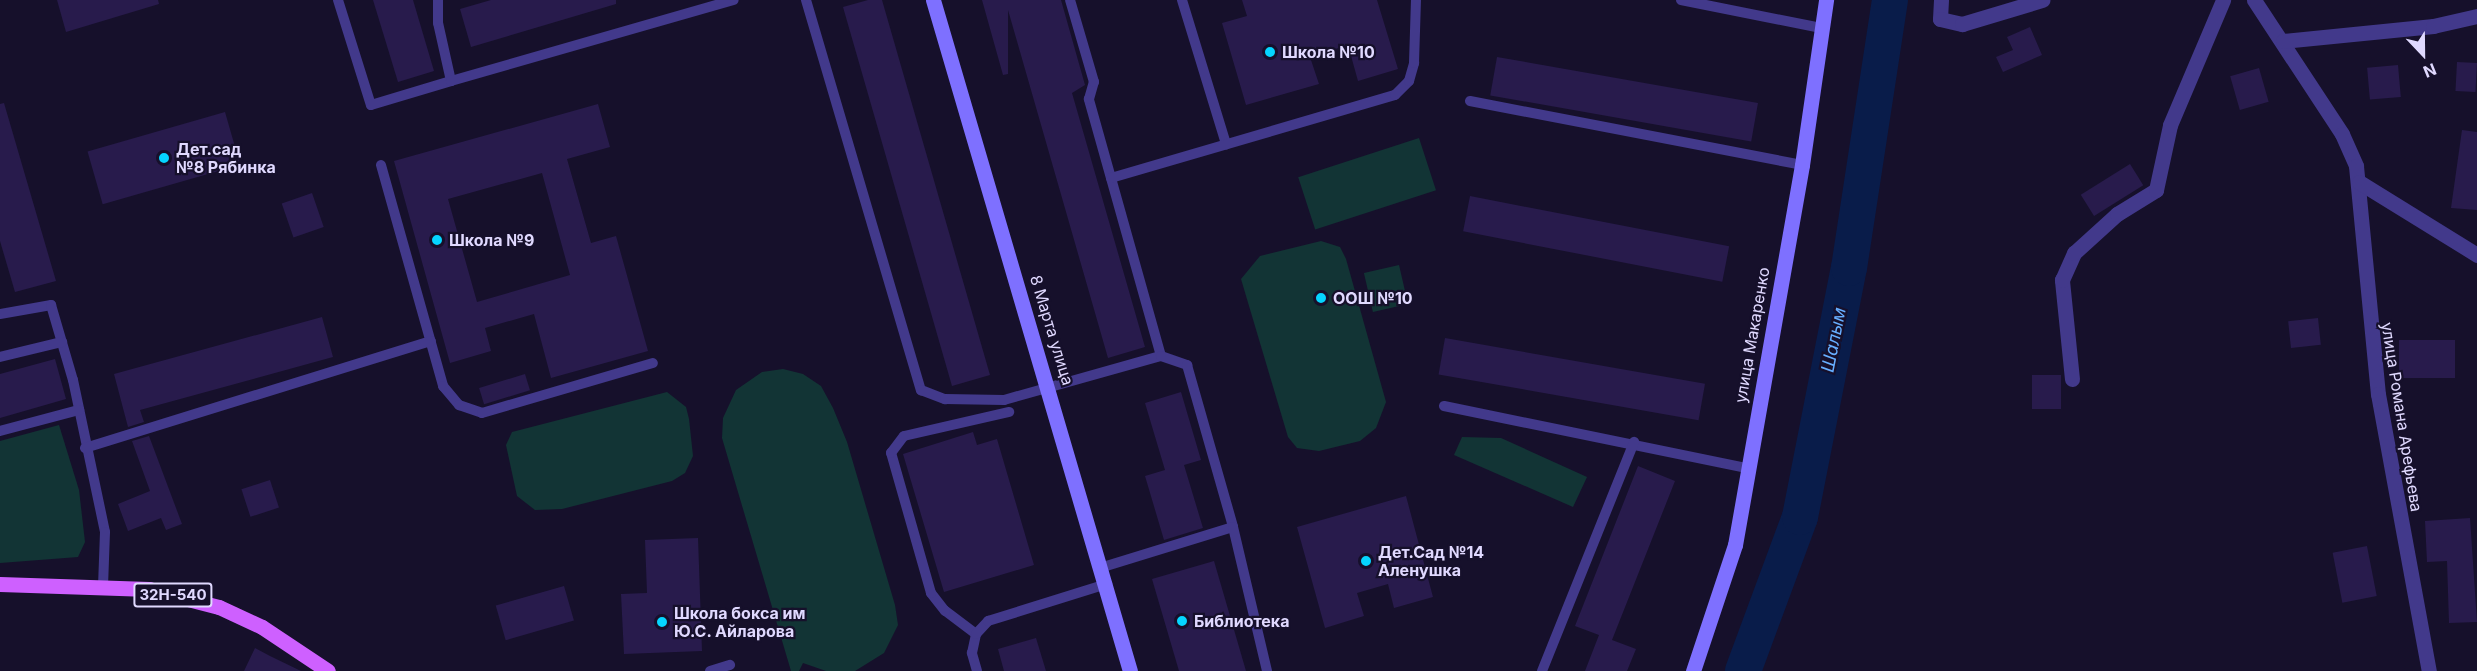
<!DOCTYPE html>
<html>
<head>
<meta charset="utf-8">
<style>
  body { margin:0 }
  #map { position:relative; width:2477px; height:671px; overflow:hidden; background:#16102b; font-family:Inter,sans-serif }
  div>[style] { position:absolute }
  .green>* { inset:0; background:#123435; transform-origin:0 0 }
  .river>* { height:36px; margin:-18px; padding:0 18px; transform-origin:18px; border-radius:18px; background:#091c4a }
  .building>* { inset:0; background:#281b4c; transform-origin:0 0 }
  .lane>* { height:10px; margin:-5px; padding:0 5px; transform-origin:5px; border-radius:5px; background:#42398b }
  .street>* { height:15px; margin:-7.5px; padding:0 7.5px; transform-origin:7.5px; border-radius:7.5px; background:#42398b }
  .secondary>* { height:15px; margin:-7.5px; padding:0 7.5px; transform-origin:7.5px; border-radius:7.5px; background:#7e70ff }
  .primary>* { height:15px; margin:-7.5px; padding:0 7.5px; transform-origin:7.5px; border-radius:7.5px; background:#ce60ff }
  .dots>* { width:16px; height:16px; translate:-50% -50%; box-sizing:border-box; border:3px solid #16102b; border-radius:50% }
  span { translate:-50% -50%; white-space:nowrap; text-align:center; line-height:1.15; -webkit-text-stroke:4.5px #16102b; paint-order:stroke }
  .shield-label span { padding:2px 4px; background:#16102b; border:2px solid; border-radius:4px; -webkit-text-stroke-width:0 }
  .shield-label { font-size:15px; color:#e0d9ff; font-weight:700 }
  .poi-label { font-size:16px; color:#e0d9ff; font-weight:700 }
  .left { translate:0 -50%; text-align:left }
  .street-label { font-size:16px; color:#e0d9ff }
  .water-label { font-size:18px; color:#67aeff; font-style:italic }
  .north { position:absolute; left:2393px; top:24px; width:60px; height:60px; -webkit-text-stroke:4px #16102b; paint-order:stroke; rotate:158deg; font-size:16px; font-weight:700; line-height:24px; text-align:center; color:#e0d9ff }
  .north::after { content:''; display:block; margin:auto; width:21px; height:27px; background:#e0d9ff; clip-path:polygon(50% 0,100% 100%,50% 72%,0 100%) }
</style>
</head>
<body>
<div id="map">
  <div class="green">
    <div style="left:1419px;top:138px;width:55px;height:127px;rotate:72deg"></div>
    <div style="clip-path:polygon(1321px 241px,1340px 247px,1346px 259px,1386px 402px,1376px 428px,1360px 441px,1319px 451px,1297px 448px,1288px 437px,1241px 279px,1260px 256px)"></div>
    <div style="left:1399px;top:265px;width:40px;height:36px;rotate:77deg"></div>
    <div style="clip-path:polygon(783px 369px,803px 374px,821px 386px,833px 408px,847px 442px,895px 605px,898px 625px,884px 653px,855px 671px,826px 671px,803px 663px,799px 671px,791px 671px,722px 438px,723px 418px,736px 390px,762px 372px)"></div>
    <div style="clip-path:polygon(667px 392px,686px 407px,689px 419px,693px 456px,685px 473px,672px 481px,562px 509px,535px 510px,517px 496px,506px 445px,512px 432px)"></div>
    <div style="clip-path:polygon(59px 425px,79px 490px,85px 542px,78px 557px,0 563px,0 441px)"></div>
    <div style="clip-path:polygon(1462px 437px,1501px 438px,1587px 477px,1573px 507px,1454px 455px)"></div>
  </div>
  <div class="river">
    <div style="left:1743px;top:671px;width:164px;rotate:-69.7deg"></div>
    <div style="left:1800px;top:517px;width:254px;rotate:-78.9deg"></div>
    <div style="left:1849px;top:268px;width:271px;rotate:-81.3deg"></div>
  </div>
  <div class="building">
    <div style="clip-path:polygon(57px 0,158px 0,159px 4px,66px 32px)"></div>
    <div style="clip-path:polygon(373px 0,413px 0,434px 71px,398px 82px)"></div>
    <div style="clip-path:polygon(491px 0,616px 0,616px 4px,471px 47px,460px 9px)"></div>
    <div style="clip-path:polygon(868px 0,882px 0,990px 375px,952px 386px,843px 7px)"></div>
    <div style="clip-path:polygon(982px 0,1061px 0,1085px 85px,1072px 93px,1145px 347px,1108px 358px,1008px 10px,1008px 74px,1003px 75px)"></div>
    <div style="clip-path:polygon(1242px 0,1377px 0,1398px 69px,1358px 81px,1348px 45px,1310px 57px,1319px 84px,1246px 105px,1222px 23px,1247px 16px)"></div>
    <div style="clip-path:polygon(2030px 27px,2042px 55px,2003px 72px,1996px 57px,2013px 50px,2007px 37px)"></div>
    <div style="left:1497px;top:57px;width:265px;height:39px;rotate:10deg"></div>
    <div style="left:2457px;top:62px;width:20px;height:29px;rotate:3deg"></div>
    <div style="left:2398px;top:65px;width:32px;height:31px;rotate:85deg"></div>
    <div style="left:2259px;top:68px;width:35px;height:30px;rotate:74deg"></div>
    <div style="clip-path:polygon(4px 103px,56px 281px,15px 292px,0 241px,0 104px)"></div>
    <div style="clip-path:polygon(evenodd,598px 104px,610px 147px,567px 159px,591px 243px,616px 236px,648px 351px,551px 378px,534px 314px,485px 328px,491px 351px,450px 363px,394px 161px,598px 104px,542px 173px,570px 275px,477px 302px,448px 199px,542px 173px)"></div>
    <div style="left:225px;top:112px;width:55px;height:143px;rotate:74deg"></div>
    <div style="clip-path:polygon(2462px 130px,2477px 132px,2477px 210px,2451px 208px)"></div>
    <div style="left:2130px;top:164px;width:25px;height:58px;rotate:58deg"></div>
    <div style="left:312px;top:193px;width:36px;height:32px;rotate:71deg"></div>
    <div style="left:1470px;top:196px;width:264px;height:36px;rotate:11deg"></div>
    <div style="clip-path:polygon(322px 317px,333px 357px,140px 410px,144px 422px,128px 427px,114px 374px)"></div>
    <div style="left:2318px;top:318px;width:27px;height:30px;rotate:84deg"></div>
    <div style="left:1445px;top:338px;width:264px;height:37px;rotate:10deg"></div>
    <div style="left:2399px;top:340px;width:56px;height:38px"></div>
    <div style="clip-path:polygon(55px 359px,66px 399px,0 418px,0 374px)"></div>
    <div style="left:525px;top:374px;width:17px;height:48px;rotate:73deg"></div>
    <div style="left:2061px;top:375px;width:34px;height:29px;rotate:90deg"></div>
    <div style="clip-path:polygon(1181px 392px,1201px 460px,1184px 465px,1203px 528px,1164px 540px,1145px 476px,1165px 470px,1145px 403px)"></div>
    <div style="clip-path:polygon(973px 432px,977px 445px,997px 439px,1034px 565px,944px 592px,903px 454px)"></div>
    <div style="clip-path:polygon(149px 436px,182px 524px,166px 530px,161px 518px,128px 531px,118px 504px,150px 491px,132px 441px)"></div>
    <div style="clip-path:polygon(1638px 466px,1675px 481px,1612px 640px,1636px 649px,1627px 671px,1585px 671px,1599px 635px,1575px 626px)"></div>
    <div style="left:270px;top:480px;width:29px;height:30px;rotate:72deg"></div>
    <div style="clip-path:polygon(1406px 496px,1433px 597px,1394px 608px,1388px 584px,1357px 593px,1364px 616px,1325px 628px,1297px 527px)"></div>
    <div style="clip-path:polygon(2470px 518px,2477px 622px,2449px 623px,2447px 561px,2427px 562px,2425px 521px)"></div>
    <div style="clip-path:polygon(698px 538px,702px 651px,624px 654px,621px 594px,647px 593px,645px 540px)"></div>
    <div style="left:2367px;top:546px;width:51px;height:35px;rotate:79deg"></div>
    <div style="clip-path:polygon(1214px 561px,1246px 671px,1179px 671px,1152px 579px)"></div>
    <div style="left:564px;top:586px;width:36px;height:71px;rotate:74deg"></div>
    <div style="clip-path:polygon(1036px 638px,1046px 671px,1004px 671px,998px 649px)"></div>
    <div style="clip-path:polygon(255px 648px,270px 656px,301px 671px,244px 671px)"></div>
  </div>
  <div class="lane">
    <div style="left:338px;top:0;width:110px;rotate:72.6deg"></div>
    <div style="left:371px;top:105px;width:84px;rotate:-16.7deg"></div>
    <div style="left:451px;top:81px;width:59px;rotate:-102.6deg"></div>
    <div style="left:438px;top:23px;width:23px;rotate:-90deg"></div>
    <div style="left:806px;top:0;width:407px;rotate:73.6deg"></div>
    <div style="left:921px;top:390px;width:26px;rotate:21deg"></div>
    <div style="left:945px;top:399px;width:59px;rotate:1deg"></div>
    <div style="left:1004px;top:400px;width:163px;rotate:-15.7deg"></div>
    <div style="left:1161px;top:356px;width:267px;rotate:-105.7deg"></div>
    <div style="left:1089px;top:99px;width:18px;rotate:-74deg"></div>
    <div style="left:1094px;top:82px;width:85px;rotate:-106.3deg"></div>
    <div style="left:1182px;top:0;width:151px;rotate:73deg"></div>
    <div style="left:1681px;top:0;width:143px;rotate:11.3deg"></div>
    <div style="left:451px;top:81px;width:294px;rotate:-16deg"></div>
    <div style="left:1470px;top:101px;width:338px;rotate:10.9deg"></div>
    <div style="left:381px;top:165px;width:230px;rotate:74.3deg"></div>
    <div style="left:443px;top:386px;width:25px;rotate:50deg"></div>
    <div style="left:459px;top:405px;width:24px;rotate:19deg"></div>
    <div style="left:482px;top:413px;width:178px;rotate:-16.3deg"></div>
    <div style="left:1111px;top:178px;width:296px;rotate:-16.3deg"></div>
    <div style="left:1395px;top:95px;width:20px;rotate:-45deg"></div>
    <div style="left:1409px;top:81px;width:19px;rotate:-74deg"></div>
    <div style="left:1414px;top:63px;width:63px;rotate:-88.2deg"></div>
    <div style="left:0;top:314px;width:52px;rotate:-10deg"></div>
    <div style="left:51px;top:305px;width:78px;rotate:73.7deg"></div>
    <div style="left:73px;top:380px;width:155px;rotate:78.1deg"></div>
    <div style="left:105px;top:532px;width:54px;rotate:92.1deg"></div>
    <div style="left:1161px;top:356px;width:28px;rotate:19deg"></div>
    <div style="left:1187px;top:365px;width:168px;rotate:74.1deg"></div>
    <div style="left:0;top:357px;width:64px;rotate:-13.6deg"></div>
    <div style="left:1444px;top:406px;width:308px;rotate:11.6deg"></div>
    <div style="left:0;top:431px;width:82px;rotate:-14.9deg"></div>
    <div style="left:85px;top:448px;width:362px;rotate:-17.2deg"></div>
    <div style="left:1103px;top:567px;width:136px;rotate:-17.1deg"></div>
    <div style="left:1233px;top:527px;width:148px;rotate:76.7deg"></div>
    <div style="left:976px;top:634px;width:39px;rotate:-143deg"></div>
    <div style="left:945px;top:611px;width:23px;rotate:-128deg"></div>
    <div style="left:931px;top:593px;width:146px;rotate:-105.9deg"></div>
    <div style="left:891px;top:453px;width:21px;rotate:-53deg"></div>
    <div style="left:904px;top:436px;width:108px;rotate:-12.9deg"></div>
    <div style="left:710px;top:671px;width:21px;rotate:-17deg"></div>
    <div style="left:977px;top:671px;width:19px;rotate:-106deg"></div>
    <div style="left:972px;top:653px;width:19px;rotate:-78deg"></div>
    <div style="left:976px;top:634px;width:18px;rotate:-47deg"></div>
    <div style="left:988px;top:621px;width:125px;rotate:-17.3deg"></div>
    <div style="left:1542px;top:671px;width:247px;rotate:-68.1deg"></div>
  </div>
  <div class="street">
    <div style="left:1941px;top:0;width:19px;rotate:93deg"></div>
    <div style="left:1940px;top:19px;width:23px;rotate:13deg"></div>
    <div style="left:1962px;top:24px;width:84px;rotate:-16.7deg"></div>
    <div style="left:2254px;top:0;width:160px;rotate:56.7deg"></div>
    <div style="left:2342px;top:134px;width:35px;rotate:66deg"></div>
    <div style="left:2356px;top:166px;width:229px;rotate:84.5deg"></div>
    <div style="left:2378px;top:394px;width:282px;rotate:79.6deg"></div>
    <div style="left:2283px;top:41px;width:151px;rotate:-5.7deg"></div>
    <div style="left:2433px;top:26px;width:45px;rotate:-12.8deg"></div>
    <div style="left:2359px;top:182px;width:139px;rotate:31.7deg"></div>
    <div style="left:2072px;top:379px;width:100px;rotate:-95.8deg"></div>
    <div style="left:2062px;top:280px;width:30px;rotate:-66deg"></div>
    <div style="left:2074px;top:253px;width:58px;rotate:-42.2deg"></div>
    <div style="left:2117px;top:214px;width:46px;rotate:-31.6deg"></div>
    <div style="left:2156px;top:190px;width:66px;rotate:-77.8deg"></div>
    <div style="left:2170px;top:125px;width:136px;rotate:-67deg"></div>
  </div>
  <div class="secondary">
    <div style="left:933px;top:0;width:699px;rotate:73.64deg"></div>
    <div style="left:1693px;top:671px;width:133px;rotate:-71.6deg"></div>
    <div style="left:1735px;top:545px;width:386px;rotate:-80deg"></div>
    <div style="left:1802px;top:165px;width:167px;rotate:-81.7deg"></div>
  </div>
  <div class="primary">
    <div style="left:0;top:584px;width:149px;rotate:1.9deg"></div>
    <div style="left:149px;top:589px;width:72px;rotate:14.4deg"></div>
    <div style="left:219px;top:607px;width:47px;rotate:24.9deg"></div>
    <div style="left:262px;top:627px;width:79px;rotate:33.7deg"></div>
  </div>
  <div class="dots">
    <div style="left:1270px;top:52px;background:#05d5ff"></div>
    <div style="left:164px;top:158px;background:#05d5ff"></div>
    <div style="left:437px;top:240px;background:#05d5ff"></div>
    <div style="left:1321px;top:298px;background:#05d5ff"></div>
    <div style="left:1366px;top:561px;background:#05d5ff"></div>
    <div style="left:1182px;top:621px;background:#05d5ff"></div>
    <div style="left:662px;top:622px;background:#05d5ff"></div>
  </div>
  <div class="shield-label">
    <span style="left:173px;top:595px">32Н-540</span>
  </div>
  <div class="poi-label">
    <span class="left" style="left:1282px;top:52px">Школа №10</span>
    <span class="left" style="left:176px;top:158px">Дет.сад<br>№8 Рябинка</span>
    <span class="left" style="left:449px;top:240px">Школа №9</span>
    <span class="left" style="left:1333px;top:298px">ООШ №10</span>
    <span class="left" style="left:1378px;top:561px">Дет.Сад №14<br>Аленушка</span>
    <span class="left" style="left:674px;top:622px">Школа бокса им<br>Ю.С. Айларова</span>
    <span class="left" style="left:1194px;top:621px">Библиотека</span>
  </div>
  <div class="street-label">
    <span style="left:1052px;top:330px;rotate:73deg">8 Марта улица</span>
    <span style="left:1752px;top:335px;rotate:-80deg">улица Макаренко</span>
    <span style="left:2402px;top:417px;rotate:81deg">улица Романа Арефьева</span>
  </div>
  <div class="water-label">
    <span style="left:1834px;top:340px;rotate:-79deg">Шалым</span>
  </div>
  <div class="north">N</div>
</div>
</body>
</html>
